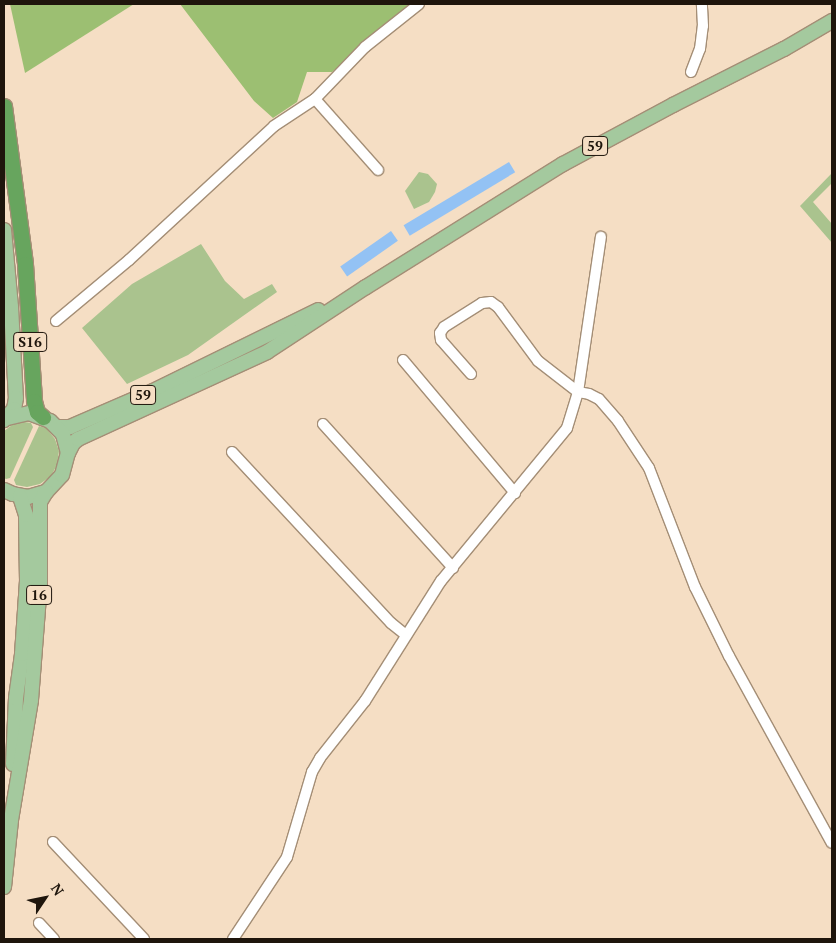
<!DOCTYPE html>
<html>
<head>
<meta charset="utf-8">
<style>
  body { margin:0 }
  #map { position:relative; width:836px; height:943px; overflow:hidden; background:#f5dec4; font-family:"PT Serif",serif }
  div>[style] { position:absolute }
  .green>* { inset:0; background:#aac38e }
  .forest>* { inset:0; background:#9cbf72 }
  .water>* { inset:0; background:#93c2f4; transform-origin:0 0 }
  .roads { filter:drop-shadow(1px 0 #a48e76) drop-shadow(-1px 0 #a48e76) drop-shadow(0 1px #a48e76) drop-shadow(0 -1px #a48e76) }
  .minor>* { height:10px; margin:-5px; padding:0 5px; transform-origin:5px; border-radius:5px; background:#fff }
  .major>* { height:14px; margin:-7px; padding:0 7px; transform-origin:7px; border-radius:7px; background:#a4c99e }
  .highway>* { height:15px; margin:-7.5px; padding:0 7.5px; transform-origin:7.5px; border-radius:7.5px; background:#67a55e }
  span { translate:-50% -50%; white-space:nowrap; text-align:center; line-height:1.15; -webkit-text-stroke:4px #f5dec4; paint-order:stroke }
  .shield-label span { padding:1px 4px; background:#f5dec4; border:1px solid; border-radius:4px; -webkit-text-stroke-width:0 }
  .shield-label { font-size:14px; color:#1e150c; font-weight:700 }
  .frame { position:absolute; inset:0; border:5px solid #1e150c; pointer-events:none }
  .north { position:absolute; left:20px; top:873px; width:50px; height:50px; -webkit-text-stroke:4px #f5dec4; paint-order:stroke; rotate:56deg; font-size:14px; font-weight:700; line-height:20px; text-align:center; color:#1e150c }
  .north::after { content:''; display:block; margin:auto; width:18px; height:22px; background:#1e150c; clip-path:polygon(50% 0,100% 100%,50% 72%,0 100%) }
</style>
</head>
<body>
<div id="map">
  <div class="green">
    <div style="clip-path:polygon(419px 172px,428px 174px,437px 184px,435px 192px,429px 202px,414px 209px,405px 191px)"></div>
    <div style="clip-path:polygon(832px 173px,832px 183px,813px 202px,832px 224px,832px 243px,800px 206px)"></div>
    <div style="clip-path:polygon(201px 244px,225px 281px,244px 299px,272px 284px,277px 292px,188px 355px,127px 384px,82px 328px,132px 284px)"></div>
    <div style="clip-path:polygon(25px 422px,31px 423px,33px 427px,10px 478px,6px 479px,4px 478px,4px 431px,12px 425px)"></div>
    <div style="clip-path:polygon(39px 426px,46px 428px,55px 439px,59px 451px,57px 465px,51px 476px,40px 484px,27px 487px,16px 485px,14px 480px)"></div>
  </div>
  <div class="forest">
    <div style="clip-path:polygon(10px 4px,134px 4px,25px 73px)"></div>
    <div style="clip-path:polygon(180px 4px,417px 4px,332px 72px,307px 72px,297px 102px,273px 118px,254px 101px)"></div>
  </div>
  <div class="water">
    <div style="left:509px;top:162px;width:12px;height:123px;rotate:59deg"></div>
    <div style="left:391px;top:231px;width:12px;height:62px;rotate:55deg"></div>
  </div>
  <div class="roads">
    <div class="minor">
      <div style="left:691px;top:72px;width:25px;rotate:-69deg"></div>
      <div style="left:700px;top:49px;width:23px;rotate:-83deg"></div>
      <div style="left:703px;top:26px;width:22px;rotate:-93deg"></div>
      <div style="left:315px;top:99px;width:95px;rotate:48.4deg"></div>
      <div style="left:56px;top:321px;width:95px;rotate:-39.9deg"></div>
      <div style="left:129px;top:260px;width:197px;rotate:-42.7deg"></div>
      <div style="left:274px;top:126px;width:49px;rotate:-33.4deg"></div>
      <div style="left:315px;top:99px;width:72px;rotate:-46.1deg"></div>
      <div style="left:365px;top:47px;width:69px;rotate:-38.5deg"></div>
      <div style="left:403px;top:360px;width:174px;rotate:49.9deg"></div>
      <div style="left:471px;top:374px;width:45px;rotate:-131.4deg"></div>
      <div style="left:441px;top:340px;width:7px;rotate:-98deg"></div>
      <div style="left:440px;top:333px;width:7px;rotate:-56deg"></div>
      <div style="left:444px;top:327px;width:45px;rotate:-32.3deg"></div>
      <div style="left:482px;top:303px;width:9px;rotate:-6deg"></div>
      <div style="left:491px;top:302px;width:9px;rotate:36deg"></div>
      <div style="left:498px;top:307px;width:67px;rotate:53.5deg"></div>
      <div style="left:538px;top:361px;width:51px;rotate:37.8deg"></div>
      <div style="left:578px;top:392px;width:11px;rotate:10deg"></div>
      <div style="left:589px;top:394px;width:11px;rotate:27deg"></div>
      <div style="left:599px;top:399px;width:29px;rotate:49deg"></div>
      <div style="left:618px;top:421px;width:56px;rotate:56.6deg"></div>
      <div style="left:649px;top:468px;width:128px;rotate:68.9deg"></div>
      <div style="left:695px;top:587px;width:77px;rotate:63.8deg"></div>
      <div style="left:729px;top:656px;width:213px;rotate:61.2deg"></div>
      <div style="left:323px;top:424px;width:194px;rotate:47.9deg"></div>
      <div style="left:232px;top:452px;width:233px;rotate:47.1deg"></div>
      <div style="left:391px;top:623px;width:19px;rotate:39deg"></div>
      <div style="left:53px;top:842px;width:133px;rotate:46.8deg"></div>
      <div style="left:39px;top:923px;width:22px;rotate:47deg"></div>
      <div style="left:233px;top:939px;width:98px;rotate:-56.6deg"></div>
      <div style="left:287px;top:857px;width:89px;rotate:-73.6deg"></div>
      <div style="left:312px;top:772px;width:16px;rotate:-60deg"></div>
      <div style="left:320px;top:758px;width:73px;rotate:-51.7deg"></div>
      <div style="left:365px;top:701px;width:142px;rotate:-57.7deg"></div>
      <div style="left:441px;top:581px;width:198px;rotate:-50.5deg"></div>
      <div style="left:567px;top:428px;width:38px;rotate:-73deg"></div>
      <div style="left:578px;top:392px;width:157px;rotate:-81.6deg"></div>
    </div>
    <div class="major">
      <div style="left:4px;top:230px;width:77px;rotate:84.8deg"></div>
      <div style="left:11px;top:307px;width:91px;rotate:86.9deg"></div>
      <div style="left:16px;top:398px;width:11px;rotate:100deg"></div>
      <div style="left:14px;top:409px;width:15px;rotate:132deg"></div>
      <div style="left:57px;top:427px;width:13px"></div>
      <div style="left:70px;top:427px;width:90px;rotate:-23.4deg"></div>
      <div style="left:153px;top:391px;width:184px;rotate:-26.1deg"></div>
      <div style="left:68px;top:453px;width:11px;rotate:-63deg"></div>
      <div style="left:73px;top:443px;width:6px;rotate:-39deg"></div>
      <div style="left:78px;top:439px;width:208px;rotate:-24.7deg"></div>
      <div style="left:267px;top:352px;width:118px;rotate:-33.3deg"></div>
      <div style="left:366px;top:287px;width:232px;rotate:-32deg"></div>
      <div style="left:563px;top:164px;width:125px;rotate:-28.2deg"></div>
      <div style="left:673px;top:105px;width:124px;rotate:-26.8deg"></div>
      <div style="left:784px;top:49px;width:56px;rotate:-30.3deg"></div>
      <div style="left:4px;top:490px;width:10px;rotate:24deg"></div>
      <div style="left:13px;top:494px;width:15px;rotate:11deg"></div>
      <div style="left:28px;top:497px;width:19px;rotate:-16deg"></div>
      <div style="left:46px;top:492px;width:23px;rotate:-47deg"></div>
      <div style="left:62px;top:475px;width:23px;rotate:-75deg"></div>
      <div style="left:68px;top:453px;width:20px;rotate:-105deg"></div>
      <div style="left:63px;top:434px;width:18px;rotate:-135deg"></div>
      <div style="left:50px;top:421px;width:22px;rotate:-159deg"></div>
      <div style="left:29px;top:413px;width:23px;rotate:167deg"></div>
      <div style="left:13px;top:764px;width:66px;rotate:-87.4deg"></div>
      <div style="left:16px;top:698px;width:44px;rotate:-82.2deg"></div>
      <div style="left:22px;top:654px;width:73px;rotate:-86.1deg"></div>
      <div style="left:27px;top:581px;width:66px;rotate:-90.9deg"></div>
      <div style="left:26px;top:515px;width:20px;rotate:-108deg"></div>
      <div style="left:4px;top:887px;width:67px;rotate:-84deg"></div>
      <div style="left:11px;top:820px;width:122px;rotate:-80.5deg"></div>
      <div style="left:31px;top:700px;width:117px;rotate:-85.6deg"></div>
      <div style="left:40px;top:583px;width:81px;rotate:-90deg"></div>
      <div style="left:40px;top:502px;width:12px;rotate:-59deg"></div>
    </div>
    <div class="highway">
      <div style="left:4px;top:106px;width:159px;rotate:82.4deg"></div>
      <div style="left:25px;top:264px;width:137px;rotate:86.2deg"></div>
      <div style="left:34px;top:401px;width:11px;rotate:75deg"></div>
      <div style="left:37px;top:412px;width:8px;rotate:40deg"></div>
    </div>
  </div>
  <div class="shield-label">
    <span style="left:595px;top:146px">59</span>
    <span style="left:30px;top:342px">S16</span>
    <span style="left:143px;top:395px">59</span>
    <span style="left:39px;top:595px">16</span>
  </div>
  <div class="frame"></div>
  <div class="north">N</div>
</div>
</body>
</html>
